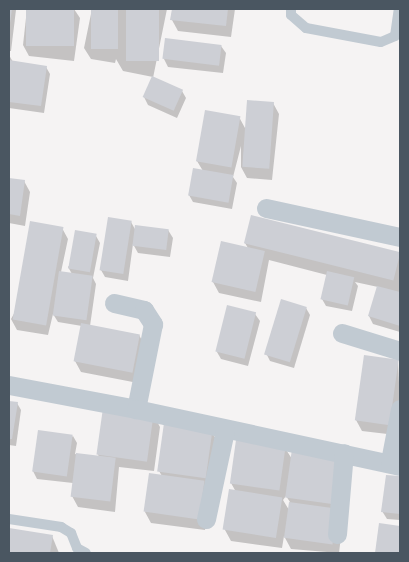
<!DOCTYPE html>
<html>
<head>
<meta charset="utf-8">
<style>
  body { margin:0 }
  #map { position:relative; width:409px; height:562px; overflow:hidden; background:#f5f3f3; font-family:Jost,sans-serif }
  div>[style] { position:absolute }
  .shadow>* { inset:0; background:#0003 }
  .building>* { inset:0; background:#cdcfd5; transform-origin:0 0 }
  .lane>* { height:10px; margin:-5px; padding:0 5px; transform-origin:5px; border-radius:5px; background:#c1cad2 }
  .street>* { height:19px; margin:-9.5px; padding:0 9.5px; transform-origin:9.5px; border-radius:9.5px; background:#c1cad2 }
  span { translate:-50% -50%; white-space:nowrap; text-align:center; line-height:1.15; -webkit-text-stroke:4.5px #fff; paint-order:stroke }
  .frame { position:absolute; inset:0; border:10px solid #4a5661; pointer-events:none }
</style>
</head>
<body>
<div id="map">
  <div class="shadow">
    <div style="clip-path:polygon(9px 9px,16px 10px,11px 51px,9px 51px)"></div>
    <div style="clip-path:polygon(27px 9px,74px 9px,80px 18px,74px 61px,29px 56px,23px 45px)"></div>
    <div style="clip-path:polygon(90px 9px,167px 9px,153px 78px,182px 91px,186px 98px,177px 118px,148px 105px,144px 97px,153px 77px,123px 71px,116px 59px,115px 63px,91px 59px,84px 48px,92px 9px)"></div>
    <div style="clip-path:polygon(173px 9px,235px 9px,231px 37px,178px 31px,172px 20px)"></div>
    <div style="clip-path:polygon(166px 40px,221px 46px,226px 53px,223px 73px,168px 67px,164px 59px)"></div>
    <div style="clip-path:polygon(9px 55px,13px 62px,46px 67px,50px 74px,44px 113px,9px 108px)"></div>
    <div style="clip-path:polygon(273px 103px,279px 114px,272px 180px,247px 178px,241px 167px,241px 146px,233px 177px,237px 183px,232px 209px,193px 202px,189px 195px,203px 171px,197px 161px,239px 117px,245px 128px)"></div>
    <div style="clip-path:polygon(9px 179px,24px 181px,30px 192px,25px 226px,9px 223px)"></div>
    <div style="clip-path:polygon(252px 217px,400px 254px,400px 332px,373px 324px,369px 316px,378px 287px,355px 282px,358px 286px,352px 311px,326px 306px,322px 299px,327px 275px,269px 260px,261px 302px,219px 293px,213px 282px,248px 248px,245px 243px)"></div>
    <div style="clip-path:polygon(131px 222px,136px 231px,168px 230px,173px 238px,170px 257px,138px 253px,133px 244px,128px 281px,105px 277px,101px 270px)"></div>
    <div style="clip-path:polygon(62px 228px,68px 239px,61px 272px,72px 274px,68px 267px,96px 236px,100px 243px,93px 278px,96px 284px,90px 326px,139px 335px,145px 346px,138px 383px,81px 372px,75px 361px,82px 326px,58px 322px,53px 314px,48px 335px,17px 330px,11px 319px)"></div>
    <div style="clip-path:polygon(306px 308px,310px 315px,294px 368px,270px 361px,266px 353px)"></div>
    <div style="clip-path:polygon(255px 314px,260px 321px,248px 366px,221px 359px,217px 352px)"></div>
    <div style="clip-path:polygon(398px 361px,400px 404px,396px 435px,362px 431px,356px 420px)"></div>
    <div style="clip-path:polygon(9px 402px,17px 403px,21px 410px,16px 446px,9px 445px)"></div>
    <div style="clip-path:polygon(154px 416px,160px 427px,154px 471px,119px 467px,115px 512px,78px 507px,72px 496px,73px 483px,37px 479px,33px 471px,73px 436px,77px 443px,75px 454px,99px 458px,98px 454px)"></div>
    <div style="clip-path:polygon(211px 431px,218px 442px,205px 530px,151px 523px,145px 512px,162px 476px,159px 471px)"></div>
    <div style="clip-path:polygon(evenodd,285px 448px,292px 459px,293px 451px,343px 520px,339px 553px,291px 549px,284px 536px,282px 548px,231px 541px,225px 530px,236px 492px,231px 483px,285px 448px,286px 496px,290px 502px,289px 510px,283px 500px,286px 496px)"></div>
    <div style="clip-path:polygon(387px 476px,400px 478px,400px 520px,387px 519px,382px 511px)"></div>
    <div style="clip-path:polygon(9px 529px,52px 536px,59px 553px,9px 553px)"></div>
  </div>
  <div class="building">
    <div style="clip-path:polygon(9px 9px,12px 9px,10px 23px,9px 23px)"></div>
    <div style="left:26px;top:9px;width:48px;height:37px"></div>
    <div style="left:91px;top:9px;width:27px;height:40px"></div>
    <div style="left:126px;top:9px;width:33px;height:52px"></div>
    <div style="clip-path:polygon(172px 9px,228px 9px,226px 26px,170px 20px)"></div>
    <div style="left:165px;top:38px;width:57px;height:21px;rotate:7deg"></div>
    <div style="clip-path:polygon(9px 60px,47px 66px,41px 106px,9px 102px)"></div>
    <div style="left:152px;top:76px;width:34px;height:23px;rotate:24deg"></div>
    <div style="left:247px;top:100px;width:27px;height:67px;rotate:4deg"></div>
    <div style="left:205px;top:110px;width:36px;height:52px;rotate:10deg"></div>
    <div style="left:193px;top:168px;width:41px;height:28px;rotate:10deg"></div>
    <div style="clip-path:polygon(9px 178px,25px 180px,20px 216px,9px 214px)"></div>
    <div style="left:251px;top:215px;width:154px;height:29px;rotate:14deg"></div>
    <div style="left:108px;top:217px;width:24px;height:54px;rotate:9deg"></div>
    <div style="left:30px;top:221px;width:34px;height:100px;rotate:10deg"></div>
    <div style="left:135px;top:225px;width:34px;height:21px;rotate:7deg"></div>
    <div style="left:75px;top:230px;width:22px;height:39px;rotate:10deg"></div>
    <div style="left:221px;top:241px;width:45px;height:42px;rotate:13deg"></div>
    <div style="left:59px;top:271px;width:34px;height:45px;rotate:8deg"></div>
    <div style="left:327px;top:271px;width:28px;height:29px;rotate:13deg"></div>
    <div style="clip-path:polygon(377px 286px,400px 292px,400px 326px,368px 316px)"></div>
    <div style="left:281px;top:299px;width:27px;height:58px;rotate:17deg"></div>
    <div style="left:227px;top:305px;width:30px;height:48px;rotate:14deg"></div>
    <div style="left:81px;top:323px;width:60px;height:39px;rotate:11deg"></div>
    <div style="left:364px;top:355px;width:35px;height:66px;rotate:8deg"></div>
    <div style="clip-path:polygon(9px 401px,18px 402px,12px 439px,9px 439px)"></div>
    <div style="left:103px;top:408px;width:51px;height:47px;rotate:8deg"></div>
    <div style="left:164px;top:423px;width:49px;height:49px;rotate:8deg"></div>
    <div style="left:38px;top:430px;width:35px;height:42px;rotate:8deg"></div>
    <div style="left:236px;top:440px;width:50px;height:44px;rotate:8deg"></div>
    <div style="left:292px;top:449px;width:51px;height:49px;rotate:8deg"></div>
    <div style="left:76px;top:453px;width:40px;height:44px;rotate:7deg"></div>
    <div style="left:149px;top:473px;width:56px;height:39px;rotate:8deg"></div>
    <div style="clip-path:polygon(386px 475px,400px 476px,400px 514px,381px 512px)"></div>
    <div style="left:229px;top:489px;width:54px;height:41px;rotate:9deg"></div>
    <div style="left:289px;top:502px;width:49px;height:36px;rotate:8deg"></div>
    <div style="clip-path:polygon(379px 523px,400px 526px,400px 553px,375px 553px)"></div>
    <div style="clip-path:polygon(9px 528px,53px 535px,50px 553px,9px 553px)"></div>
  </div>
  <div class="lane">
    <div style="left:291px;top:9px;width:6px;rotate:90deg"></div>
    <div style="left:291px;top:15px;width:20px;rotate:41deg"></div>
    <div style="left:306px;top:28px;width:76px;rotate:10.6deg"></div>
    <div style="left:381px;top:42px;width:15px;rotate:-23deg"></div>
    <div style="left:395px;top:36px;width:27px;rotate:-82deg"></div>
    <div style="left:9px;top:519px;width:53px;rotate:8.7deg"></div>
    <div style="left:61px;top:527px;width:12px;rotate:31deg"></div>
    <div style="left:71px;top:533px;width:16px;rotate:68deg"></div>
    <div style="left:77px;top:548px;width:10px;rotate:29deg"></div>
  </div>
  <div class="street">
    <div style="left:266px;top:208px;width:137px;rotate:12.2deg"></div>
    <div style="left:114px;top:303px;width:31px;rotate:13deg"></div>
    <div style="left:144px;top:310px;width:17px;rotate:57deg"></div>
    <div style="left:153px;top:324px;width:87px;rotate:101.3deg"></div>
    <div style="left:342px;top:333px;width:61px;rotate:17.2deg"></div>
    <div style="left:9px;top:385px;width:129px;rotate:10.7deg"></div>
    <div style="left:136px;top:409px;width:270px;rotate:12.2deg"></div>
    <div style="left:390px;top:461px;width:53px;rotate:-79.1deg"></div>
    <div style="left:206px;top:519px;width:91px;rotate:-77.9deg"></div>
    <div style="left:337px;top:534px;width:81px;rotate:-85.1deg"></div>
  </div>
  <div class="frame"></div>
</div>
</body>
</html>
